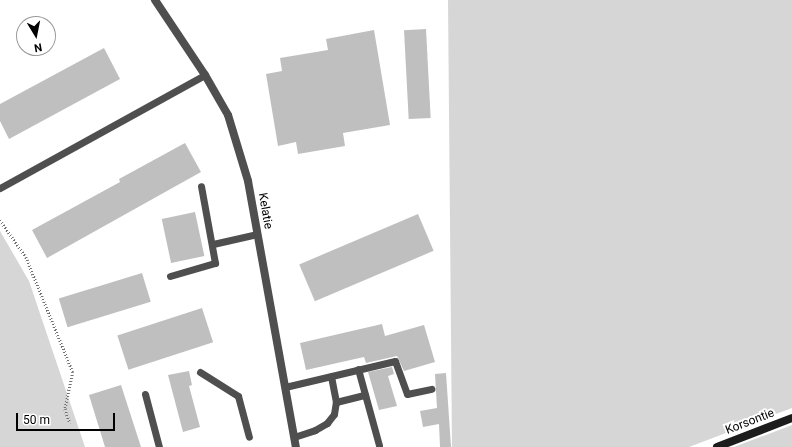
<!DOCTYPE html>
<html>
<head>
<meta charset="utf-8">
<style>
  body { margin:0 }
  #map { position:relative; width:792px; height:447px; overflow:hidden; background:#fff; font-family:Roboto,sans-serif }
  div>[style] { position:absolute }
  .green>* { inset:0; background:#d6d6d6 }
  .building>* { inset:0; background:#bfbfbf; transform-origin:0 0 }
  .path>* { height:2.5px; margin-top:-1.25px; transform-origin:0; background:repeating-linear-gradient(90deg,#717171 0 1px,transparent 0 3px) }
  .lane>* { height:7px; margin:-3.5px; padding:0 3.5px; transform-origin:3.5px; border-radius:3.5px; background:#4f4f4f }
  .street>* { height:8px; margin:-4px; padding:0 4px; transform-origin:4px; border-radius:4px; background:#4f4f4f }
  .secondary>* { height:8px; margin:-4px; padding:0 4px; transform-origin:4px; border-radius:4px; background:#1c1c1c }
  span { translate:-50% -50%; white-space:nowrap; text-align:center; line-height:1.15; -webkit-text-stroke:4px #fff; paint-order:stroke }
  .street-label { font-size:12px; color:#000 }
  .north { position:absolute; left:16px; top:16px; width:40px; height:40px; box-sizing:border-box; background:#fff; border:1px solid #999; border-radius:50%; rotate:170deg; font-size:11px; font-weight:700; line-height:16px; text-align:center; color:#000 }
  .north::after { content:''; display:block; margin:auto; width:14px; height:18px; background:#000; clip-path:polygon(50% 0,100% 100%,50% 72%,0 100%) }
  .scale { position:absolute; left:16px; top:413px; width:99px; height:18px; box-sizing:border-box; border:2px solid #000; border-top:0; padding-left:5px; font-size:12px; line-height:14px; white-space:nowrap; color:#000; -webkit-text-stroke:3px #fff; paint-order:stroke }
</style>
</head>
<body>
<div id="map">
  <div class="green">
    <div style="clip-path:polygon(448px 0,792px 0,792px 408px,689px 447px,452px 447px)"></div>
    <div style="clip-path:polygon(0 231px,29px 281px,85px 447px,0 447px)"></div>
    <div style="clip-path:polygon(792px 425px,792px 447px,734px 447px)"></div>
  </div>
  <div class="building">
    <div style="left:426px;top:29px;width:89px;height:22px;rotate:87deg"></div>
    <div style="clip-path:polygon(374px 30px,390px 125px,343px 133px,345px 146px,298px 154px,296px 142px,278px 146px,266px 74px,282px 71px,280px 58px,328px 50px,326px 39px)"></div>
    <div style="clip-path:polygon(104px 48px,120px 79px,9px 139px,0 121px,0 104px)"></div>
    <div style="clip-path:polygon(185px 143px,201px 172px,47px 258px,32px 230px,120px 182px,119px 179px)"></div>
    <div style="left:195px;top:212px;width:45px;height:34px;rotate:78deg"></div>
    <div style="left:418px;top:214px;width:40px;height:129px;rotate:67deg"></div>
    <div style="left:142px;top:273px;width:30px;height:87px;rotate:73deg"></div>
    <div style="left:202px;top:308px;width:36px;height:89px;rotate:72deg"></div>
    <div style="clip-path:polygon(382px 324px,385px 336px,424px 325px,435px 362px,404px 371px,397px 356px,366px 363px,364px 357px,306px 370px,300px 343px)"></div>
    <div style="clip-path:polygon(392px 367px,394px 374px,388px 376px,397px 406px,379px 410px,368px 372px)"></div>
    <div style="clip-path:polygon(189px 371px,192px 385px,189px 386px,200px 427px,183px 432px,168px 375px)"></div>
    <div style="clip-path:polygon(446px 373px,451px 447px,440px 447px,439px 424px,423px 427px,420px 411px,437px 408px,435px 374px)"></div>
    <div style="clip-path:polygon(121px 385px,141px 447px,105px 447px,89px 395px)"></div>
  </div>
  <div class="path">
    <div style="left:0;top:220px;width:45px;rotate:54.9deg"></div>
    <div style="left:26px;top:257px;width:124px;rotate:67.8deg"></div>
    <div style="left:73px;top:372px;width:38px;rotate:102deg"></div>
    <div style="left:65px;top:409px;width:15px;rotate:70deg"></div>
  </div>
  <div class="lane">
    <div style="left:0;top:188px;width:234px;rotate:-28.9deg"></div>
    <div style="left:213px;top:244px;width:45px;rotate:-12.8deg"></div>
    <div style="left:170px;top:276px;width:47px;rotate:-16.1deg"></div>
    <div style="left:215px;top:263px;width:78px;rotate:-100.3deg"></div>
    <div style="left:358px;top:369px;width:79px;rotate:74.6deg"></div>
    <div style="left:200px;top:372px;width:45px;rotate:32.3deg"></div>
    <div style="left:238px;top:396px;width:42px;rotate:75deg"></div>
    <div style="left:285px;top:387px;width:113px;rotate:-13.3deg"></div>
    <div style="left:395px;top:361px;width:35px;rotate:70deg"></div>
    <div style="left:407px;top:394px;width:25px;rotate:-12deg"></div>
    <div style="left:145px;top:394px;width:55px;rotate:75.2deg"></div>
    <div style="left:336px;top:402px;width:30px;rotate:-14deg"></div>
    <div style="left:294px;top:437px;width:22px;rotate:-18deg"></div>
    <div style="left:315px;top:430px;width:14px;rotate:-30deg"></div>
    <div style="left:327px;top:423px;width:11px;rotate:-52deg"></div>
    <div style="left:334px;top:414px;width:12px;rotate:-81deg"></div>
    <div style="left:336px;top:402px;width:26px;rotate:-101deg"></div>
  </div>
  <div class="street">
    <div style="left:155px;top:0;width:90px;rotate:56.3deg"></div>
    <div style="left:205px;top:75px;width:46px;rotate:60.1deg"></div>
    <div style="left:228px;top:115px;width:69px;rotate:73.1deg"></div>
    <div style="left:248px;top:181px;width:270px;rotate:79.8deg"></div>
  </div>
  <div class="secondary">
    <div style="left:717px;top:447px;width:80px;rotate:-21.1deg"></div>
  </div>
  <div class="street-label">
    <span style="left:265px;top:211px;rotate:80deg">Kelatie</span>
    <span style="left:750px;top:422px;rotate:-21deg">Korsontie</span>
  </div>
  <div class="north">N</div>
  <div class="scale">50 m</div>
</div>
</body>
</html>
